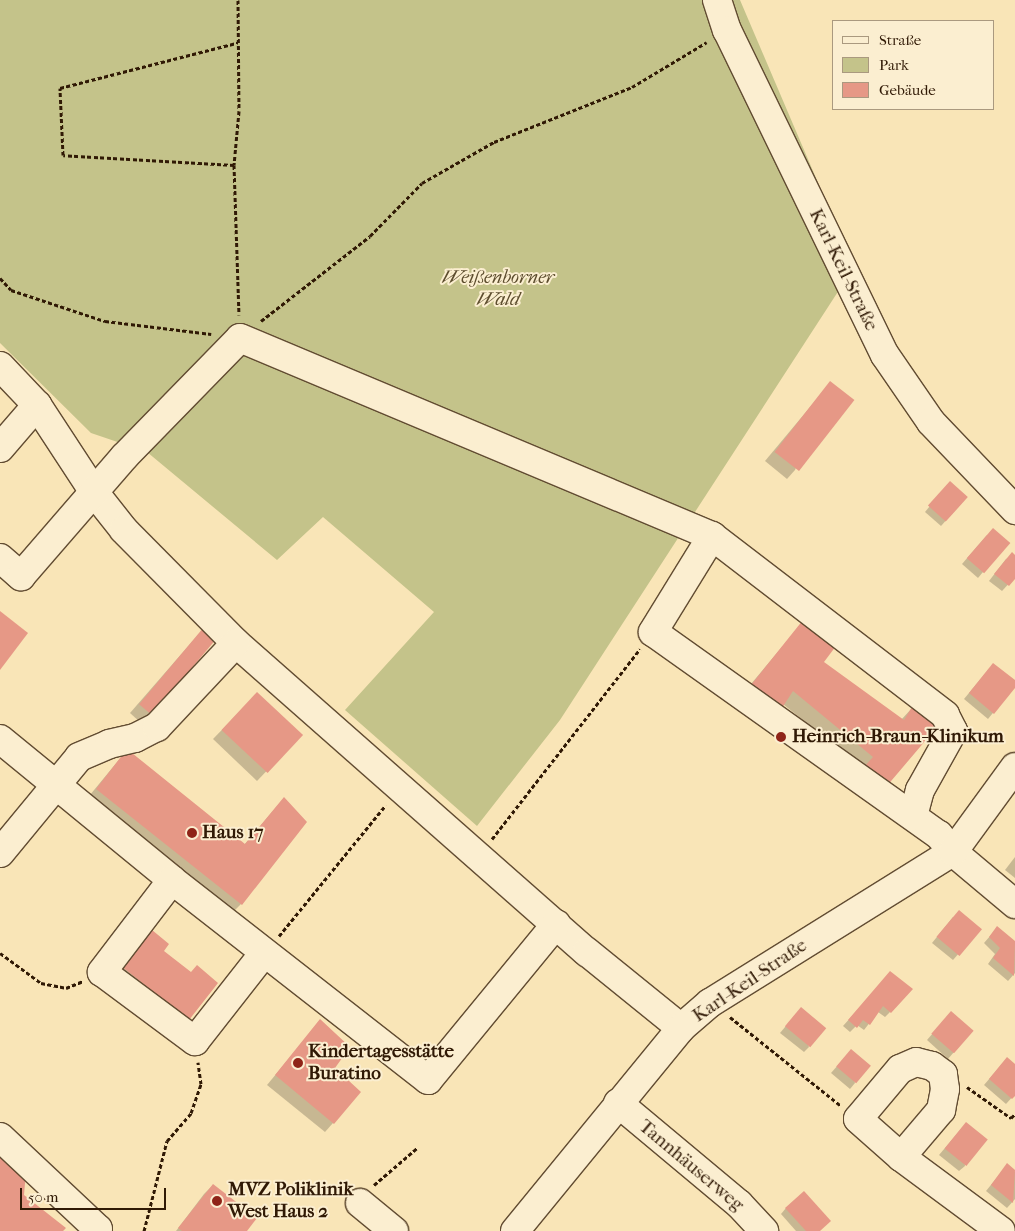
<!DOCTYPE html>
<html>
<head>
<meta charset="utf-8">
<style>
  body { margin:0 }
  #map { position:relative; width:1015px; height:1231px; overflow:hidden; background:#f9e5b7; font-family:"IM FELL French Canon",serif }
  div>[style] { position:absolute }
  .green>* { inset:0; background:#c4c38a }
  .shadow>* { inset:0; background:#0003 }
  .building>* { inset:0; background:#e69886; transform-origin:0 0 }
  .path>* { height:3px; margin-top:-1.5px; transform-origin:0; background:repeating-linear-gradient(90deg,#301905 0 4px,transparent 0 6.5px) }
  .roads { filter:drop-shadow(1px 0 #624c32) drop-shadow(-1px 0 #624c32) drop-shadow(0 1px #624c32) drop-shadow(0 -1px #624c32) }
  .minor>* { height:28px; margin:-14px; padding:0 14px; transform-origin:14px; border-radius:14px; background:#fbeed0 }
  .dots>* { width:14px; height:14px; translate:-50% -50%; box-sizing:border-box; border:2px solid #fbeed0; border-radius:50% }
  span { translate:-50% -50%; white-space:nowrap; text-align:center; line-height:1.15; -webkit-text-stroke:4px #fbeed0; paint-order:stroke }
  .street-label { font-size:19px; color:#301905 }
  .park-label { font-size:19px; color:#5c4c2d; font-style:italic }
  .poi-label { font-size:19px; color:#301905; font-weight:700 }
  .left { translate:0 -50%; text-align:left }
  .legend { position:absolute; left:832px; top:20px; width:162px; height:90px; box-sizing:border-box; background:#fbeed0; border:1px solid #aa997f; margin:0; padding:6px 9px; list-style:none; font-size:15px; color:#301905 }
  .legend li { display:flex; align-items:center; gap:10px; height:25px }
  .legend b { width:25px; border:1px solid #aa997f }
  .scale { position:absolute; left:20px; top:1188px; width:146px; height:22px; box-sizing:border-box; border:2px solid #301905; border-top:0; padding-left:6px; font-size:15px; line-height:18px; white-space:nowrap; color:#301905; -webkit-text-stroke:4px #fbeed0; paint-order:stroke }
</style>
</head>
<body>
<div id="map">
  <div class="green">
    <div style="clip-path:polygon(0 0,740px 0,854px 267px,560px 720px,477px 826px,345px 710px,434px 612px,323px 517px,277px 560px,147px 452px,91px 433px,0 343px)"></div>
  </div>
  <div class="shadow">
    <div style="clip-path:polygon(831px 382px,795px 470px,787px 479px,765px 461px)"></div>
    <div style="clip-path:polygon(944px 489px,967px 497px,941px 526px,925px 512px)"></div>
    <div style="clip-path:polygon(987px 535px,983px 572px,978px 578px,962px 564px)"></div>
    <div style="clip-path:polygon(1015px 556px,1015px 577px,1002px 591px,989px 581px,1006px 559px)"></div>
    <div style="clip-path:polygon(803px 622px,822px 662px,901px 720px,912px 708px,935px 727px,863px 769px,783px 704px,740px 697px)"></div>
    <div style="clip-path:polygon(204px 628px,150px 714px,141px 723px,130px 713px)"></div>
    <div style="clip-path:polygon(988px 670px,1015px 682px,1015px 686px,988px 719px,964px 699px)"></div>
    <div style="clip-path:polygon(249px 702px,301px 735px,257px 781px,213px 739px)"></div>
    <div style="clip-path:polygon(127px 750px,244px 845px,284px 798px,241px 904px,230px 915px,85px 801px)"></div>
    <div style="clip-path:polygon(1015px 857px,1015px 878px,1005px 870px)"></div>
    <div style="clip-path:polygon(953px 917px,980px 929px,953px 960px,932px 943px)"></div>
    <div style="clip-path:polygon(997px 928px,1015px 942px,1015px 973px,1008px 981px,988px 964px,995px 954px,984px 943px)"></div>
    <div style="clip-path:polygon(162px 951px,188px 1020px,108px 971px)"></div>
    <div style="clip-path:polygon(885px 979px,890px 1012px,885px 1017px,878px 1012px,864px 1030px,857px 1025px,850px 1032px,843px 1026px)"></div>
    <div style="clip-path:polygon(796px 1014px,809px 1047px,804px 1052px,780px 1033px)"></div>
    <div style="clip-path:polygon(945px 1019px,972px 1031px,948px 1059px,927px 1040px)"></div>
    <div style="clip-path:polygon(320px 1021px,334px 1068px,333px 1123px,325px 1132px,267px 1085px)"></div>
    <div style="clip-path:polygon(846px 1056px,855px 1083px,850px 1089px,831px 1073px)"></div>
    <div style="clip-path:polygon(1007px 1058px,1015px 1065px,1015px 1094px,1006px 1104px,984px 1085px)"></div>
    <div style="clip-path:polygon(961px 1129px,965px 1166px,959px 1171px,939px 1155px)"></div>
    <div style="clip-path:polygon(1007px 1165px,1015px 1172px,1015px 1199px,1007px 1208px,986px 1191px)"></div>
    <div style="clip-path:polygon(213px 1185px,246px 1231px,176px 1231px,204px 1194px)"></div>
    <div style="clip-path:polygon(786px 1208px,819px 1231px,796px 1231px,781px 1214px)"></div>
  </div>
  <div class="building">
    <div style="left:830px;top:381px;width:31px;height:90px;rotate:38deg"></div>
    <div style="left:950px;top:481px;width:24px;height:33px;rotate:42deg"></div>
    <div style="left:993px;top:528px;width:23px;height:40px;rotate:41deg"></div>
    <div style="clip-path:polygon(1012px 552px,1015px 555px,1015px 579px,1009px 586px,994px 574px)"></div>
    <div style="clip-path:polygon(0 611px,28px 633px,0 670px)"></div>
    <div style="clip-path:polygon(803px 620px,836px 646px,824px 662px,904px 720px,912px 707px,937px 727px,886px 787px,864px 767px,873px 757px,793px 691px,782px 708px,751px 685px)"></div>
    <div style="left:204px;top:627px;width:17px;height:101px;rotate:40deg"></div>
    <div style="clip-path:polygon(993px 663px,1015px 680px,1015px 688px,994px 714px,969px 693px)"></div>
    <div style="left:257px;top:692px;width:63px;height:52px;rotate:43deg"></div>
    <div style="clip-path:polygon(127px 749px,245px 844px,284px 797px,307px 822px,242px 905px,96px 789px)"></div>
    <div style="left:959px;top:910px;width:30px;height:35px;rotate:40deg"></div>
    <div style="clip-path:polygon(146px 925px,169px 944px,164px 951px,191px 972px,197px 965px,218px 983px,189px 1020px,116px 962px)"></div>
    <div style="clip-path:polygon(997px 926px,1015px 941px,1014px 976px,993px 958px,1000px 948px,989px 937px)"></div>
    <div style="clip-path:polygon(890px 971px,913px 989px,891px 1013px,883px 1006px,870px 1025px,863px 1020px,857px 1028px,848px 1020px)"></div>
    <div style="left:801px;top:1007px;width:33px;height:25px;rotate:40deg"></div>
    <div style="left:951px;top:1011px;width:30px;height:30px;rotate:41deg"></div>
    <div style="clip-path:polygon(320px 1019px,350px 1047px,335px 1068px,361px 1092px,334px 1124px,275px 1075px)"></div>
    <div style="left:851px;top:1049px;width:26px;height:23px;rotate:40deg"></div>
    <div style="clip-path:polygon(1007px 1057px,1015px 1064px,1015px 1096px,1012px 1099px,989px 1079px)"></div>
    <div style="left:966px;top:1122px;width:28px;height:34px;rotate:39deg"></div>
    <div style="clip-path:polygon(0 1150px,26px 1171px,24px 1195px,66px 1228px,63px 1231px,0 1231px)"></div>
    <div style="clip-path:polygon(1007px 1163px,1015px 1170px,1013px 1203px,991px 1185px)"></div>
    <div style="clip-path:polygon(213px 1184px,257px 1218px,247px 1231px,182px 1231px,178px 1228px)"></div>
    <div style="clip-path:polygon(804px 1191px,831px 1221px,820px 1231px,806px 1231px,785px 1208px)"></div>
  </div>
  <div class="path">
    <div style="left:238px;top:0;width:111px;rotate:89.5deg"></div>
    <div style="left:239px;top:111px;width:54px;rotate:95.3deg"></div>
    <div style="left:234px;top:165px;width:150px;rotate:88.1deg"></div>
    <div style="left:234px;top:165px;width:171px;rotate:-176.7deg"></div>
    <div style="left:63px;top:155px;width:67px;rotate:-92.6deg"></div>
    <div style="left:60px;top:88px;width:183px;rotate:-14.3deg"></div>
    <div style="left:0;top:278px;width:16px;rotate:47deg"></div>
    <div style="left:11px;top:290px;width:99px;rotate:18.3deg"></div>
    <div style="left:105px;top:321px;width:107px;rotate:7deg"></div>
    <div style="left:261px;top:321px;width:138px;rotate:-37.9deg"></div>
    <div style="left:370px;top:236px;width:74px;rotate:-45.5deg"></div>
    <div style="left:422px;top:183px;width:83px;rotate:-29.7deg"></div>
    <div style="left:494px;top:142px;width:149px;rotate:-21.7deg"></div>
    <div style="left:632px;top:87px;width:87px;rotate:-31deg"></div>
    <div style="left:492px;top:839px;width:241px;rotate:-52.1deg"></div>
    <div style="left:279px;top:936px;width:169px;rotate:-50.8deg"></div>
    <div style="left:0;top:953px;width:51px;rotate:36.2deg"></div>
    <div style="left:41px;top:983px;width:25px;rotate:11deg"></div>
    <div style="left:66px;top:988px;width:18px;rotate:-22deg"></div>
    <div style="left:730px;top:1017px;width:141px;rotate:38.7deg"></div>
    <div style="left:967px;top:1087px;width:54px;rotate:35.2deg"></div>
    <div style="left:1011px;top:1118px;width:6px;rotate:-45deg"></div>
    <div style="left:374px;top:1185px;width:57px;rotate:-40.7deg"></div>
    <div style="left:144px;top:1231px;width:93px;rotate:-75.7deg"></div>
    <div style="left:167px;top:1141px;width:37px;rotate:-49deg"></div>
    <div style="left:191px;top:1113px;width:31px;rotate:-71deg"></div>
    <div style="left:201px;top:1084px;width:22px;rotate:-98deg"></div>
  </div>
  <div class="roads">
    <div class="minor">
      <div style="left:717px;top:0;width:32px;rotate:72deg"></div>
      <div style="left:727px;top:30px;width:361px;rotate:64.1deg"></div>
      <div style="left:885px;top:355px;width:81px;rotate:55.5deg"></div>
      <div style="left:931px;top:422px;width:122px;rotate:46.3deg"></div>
      <div style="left:0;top:366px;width:54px;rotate:46.5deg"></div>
      <div style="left:37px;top:405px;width:104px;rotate:56.8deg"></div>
      <div style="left:94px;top:492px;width:48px;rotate:51.7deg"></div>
      <div style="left:124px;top:530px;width:159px;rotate:45.3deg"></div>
      <div style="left:236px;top:643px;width:468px;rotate:41.4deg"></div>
      <div style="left:587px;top:952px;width:121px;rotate:39deg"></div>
      <div style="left:0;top:448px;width:57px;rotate:-49.3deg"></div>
      <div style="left:712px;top:536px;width:113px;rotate:121.6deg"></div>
      <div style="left:653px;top:632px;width:351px;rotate:35.4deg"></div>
      <div style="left:939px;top:835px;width:22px;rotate:51deg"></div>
      <div style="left:953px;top:852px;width:81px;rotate:40deg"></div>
      <div style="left:0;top:558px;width:28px;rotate:41deg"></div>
      <div style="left:21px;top:576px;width:157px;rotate:-49.1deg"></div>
      <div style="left:124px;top:457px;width:166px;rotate:-45.7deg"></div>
      <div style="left:240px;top:338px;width:512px;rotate:22.76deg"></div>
      <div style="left:712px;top:536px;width:294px;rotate:37.5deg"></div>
      <div style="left:945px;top:715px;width:18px;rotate:63deg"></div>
      <div style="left:953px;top:731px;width:68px;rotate:119.2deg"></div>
      <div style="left:920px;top:790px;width:27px;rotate:105deg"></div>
      <div style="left:0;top:739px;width:222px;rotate:39.3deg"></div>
      <div style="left:172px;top:880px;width:325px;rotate:38deg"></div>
      <div style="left:428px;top:1080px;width:202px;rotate:-50.6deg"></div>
      <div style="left:0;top:853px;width:124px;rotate:-50.5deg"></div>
      <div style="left:79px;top:757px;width:33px;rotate:-23deg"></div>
      <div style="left:109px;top:744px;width:27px;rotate:-13deg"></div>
      <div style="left:135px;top:738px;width:25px;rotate:-27deg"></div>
      <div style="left:157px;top:727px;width:115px;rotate:-46.8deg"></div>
      <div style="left:172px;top:880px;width:116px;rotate:127.3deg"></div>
      <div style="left:102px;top:972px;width:116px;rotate:36.6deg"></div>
      <div style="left:195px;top:1041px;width:112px;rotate:-51.9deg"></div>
      <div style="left:618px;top:1103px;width:158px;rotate:39.9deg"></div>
      <div style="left:739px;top:1204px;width:37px;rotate:47deg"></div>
      <div style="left:0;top:1137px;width:134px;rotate:43.2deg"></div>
      <div style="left:98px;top:1229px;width:2px;rotate:117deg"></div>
      <div style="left:901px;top:1157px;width:62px;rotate:-49.6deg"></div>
      <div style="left:941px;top:1110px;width:21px;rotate:-79deg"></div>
      <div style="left:945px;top:1089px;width:15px;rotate:-98deg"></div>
      <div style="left:943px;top:1074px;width:14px;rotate:-144deg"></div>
      <div style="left:932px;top:1066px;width:16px;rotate:-166deg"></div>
      <div style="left:916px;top:1062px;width:17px;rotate:156deg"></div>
      <div style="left:900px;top:1069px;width:65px;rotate:130deg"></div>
      <div style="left:858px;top:1119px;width:57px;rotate:41.5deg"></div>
      <div style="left:901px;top:1157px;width:124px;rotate:36.5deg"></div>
      <div style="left:360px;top:1203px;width:44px;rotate:39.5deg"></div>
      <div style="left:515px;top:1231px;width:262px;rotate:-50.7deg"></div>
      <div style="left:681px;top:1028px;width:38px;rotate:-41deg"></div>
      <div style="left:710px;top:1003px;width:286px;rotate:-31.9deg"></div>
      <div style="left:953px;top:852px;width:105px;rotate:-53.9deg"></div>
    </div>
  </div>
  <div class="dots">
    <div style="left:781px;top:737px;background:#8f2418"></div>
    <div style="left:192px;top:833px;background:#8f2418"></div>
    <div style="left:298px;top:1063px;background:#8f2418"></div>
    <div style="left:217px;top:1201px;background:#8f2418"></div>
  </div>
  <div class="street-label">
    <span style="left:843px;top:270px;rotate:64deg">Karl-Keil-Straße</span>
    <span style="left:750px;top:981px;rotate:-34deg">Karl-Keil-Straße</span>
    <span style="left:691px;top:1166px;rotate:40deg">Tannhäuserweg</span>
  </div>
  <div class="park-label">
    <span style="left:498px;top:289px">Weißenborner<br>Wald</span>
  </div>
  <div class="poi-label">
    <span class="left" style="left:792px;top:737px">Heinrich-Braun-Klinikum</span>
    <span class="left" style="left:202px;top:833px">Haus 17</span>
    <span class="left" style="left:308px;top:1063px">Kindertagesstätte<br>Buratino</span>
    <span class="left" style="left:228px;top:1201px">MVZ Poliklinik<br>West Haus 2</span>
  </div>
  <ul class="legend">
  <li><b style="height:6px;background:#fbeed0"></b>Straße</li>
  <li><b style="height:14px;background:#c4c38a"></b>Park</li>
  <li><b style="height:14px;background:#e69886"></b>Gebäude</li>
  </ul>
  <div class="scale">50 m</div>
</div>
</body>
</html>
